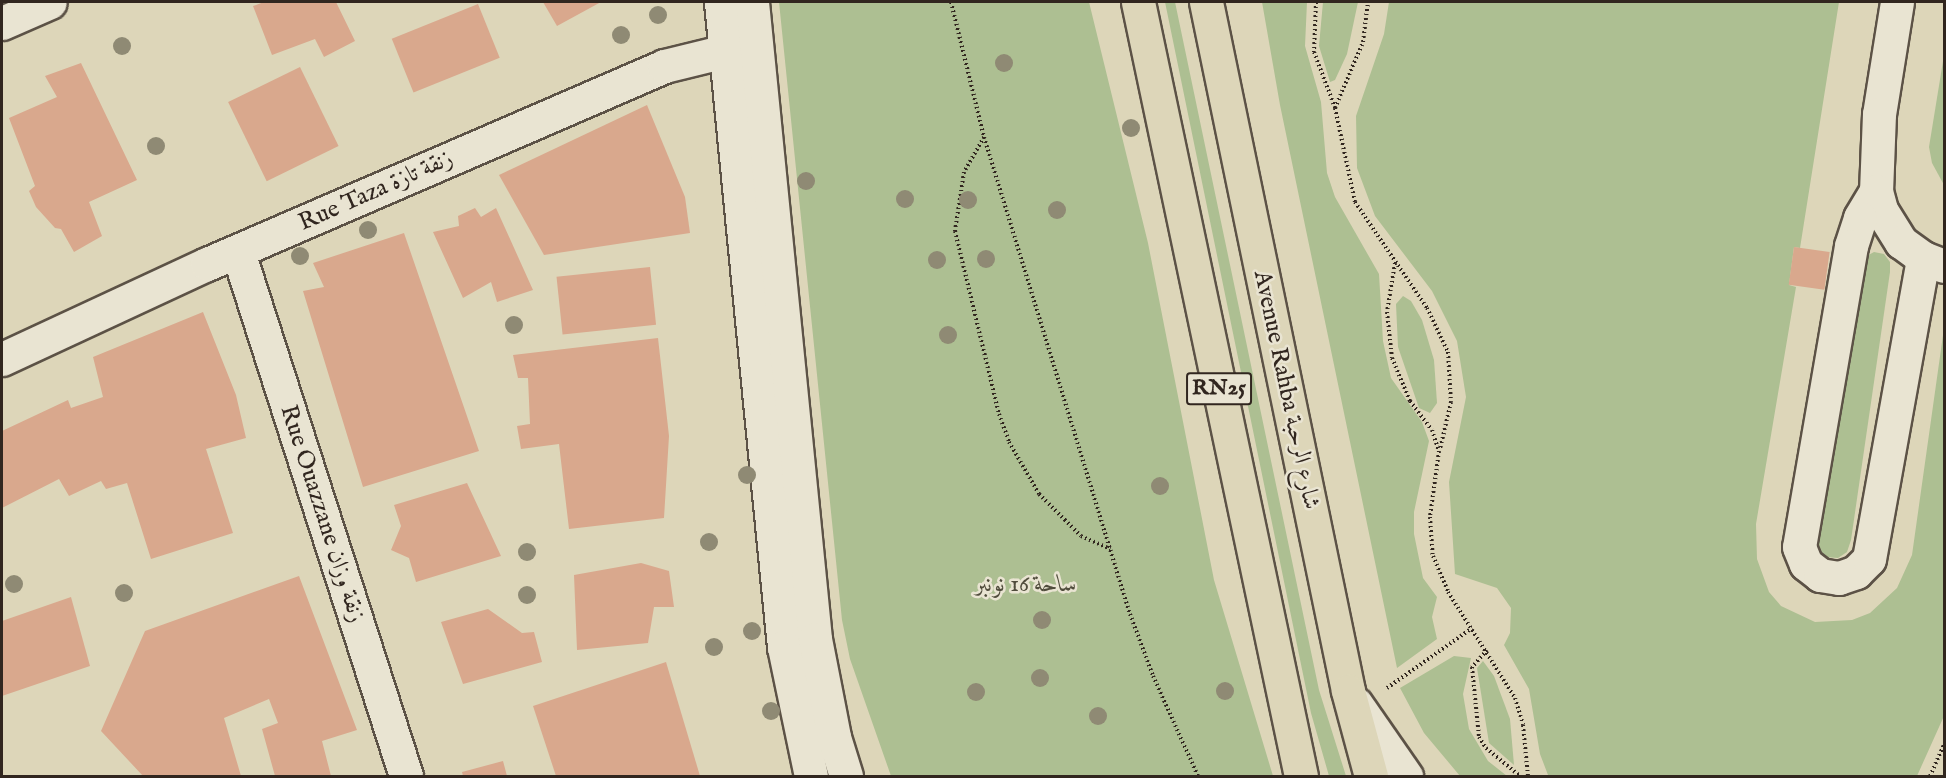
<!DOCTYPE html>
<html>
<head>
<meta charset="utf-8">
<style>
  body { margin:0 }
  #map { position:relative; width:1946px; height:778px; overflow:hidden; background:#ddd6b9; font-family:"IM FELL English",Amiri,serif }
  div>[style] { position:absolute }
  .green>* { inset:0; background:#adbf92 }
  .building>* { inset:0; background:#d9a88d; transform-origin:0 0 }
  .path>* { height:4px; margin-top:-2px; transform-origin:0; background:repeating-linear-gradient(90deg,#31261f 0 1.5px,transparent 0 4.5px) }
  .roads { filter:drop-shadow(2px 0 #5c5246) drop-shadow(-2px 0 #5c5246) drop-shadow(0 2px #5c5246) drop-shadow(0 -2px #5c5246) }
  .minor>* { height:33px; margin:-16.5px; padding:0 16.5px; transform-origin:16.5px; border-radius:16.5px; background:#e9e4d2 }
  .tertiary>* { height:33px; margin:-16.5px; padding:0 16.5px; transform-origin:16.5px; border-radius:16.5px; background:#e9e4d2 }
  .trunk>* { height:33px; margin:-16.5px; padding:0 16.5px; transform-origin:16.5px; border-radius:16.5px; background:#ddd6b9 }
  .trees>* { width:18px; height:18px; margin:-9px; border-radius:50%; background:#8f8a74 }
  span { translate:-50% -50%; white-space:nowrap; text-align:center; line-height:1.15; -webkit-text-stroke:5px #e9e4d2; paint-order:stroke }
  .shield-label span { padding:2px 4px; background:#e9e4d2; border:2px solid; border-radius:4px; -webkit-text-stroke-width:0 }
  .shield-label { font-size:22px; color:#31261f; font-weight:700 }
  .street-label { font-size:24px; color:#31261f }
  .park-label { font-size:24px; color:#504c3c; font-style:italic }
  .frame { position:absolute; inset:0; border:3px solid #31261f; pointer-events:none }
</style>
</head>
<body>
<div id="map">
  <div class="green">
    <div style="clip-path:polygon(779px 2px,1089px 2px,1148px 243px,1214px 580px,1273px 776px,891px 776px,850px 659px,842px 620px)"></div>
    <div style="clip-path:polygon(1165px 2px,1175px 2px,1319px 690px,1346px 776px,1329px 776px,1311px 713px)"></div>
    <div style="clip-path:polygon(1262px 2px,1307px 2px,1305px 46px,1321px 102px,1327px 173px,1335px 197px,1379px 274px,1383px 341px,1391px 378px,1422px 422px,1429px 441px,1414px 512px,1414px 534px,1423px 578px,1437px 597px,1432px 617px,1437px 639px,1397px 668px,1280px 105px)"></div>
    <div style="clip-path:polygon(1323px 2px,1358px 2px,1347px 54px,1335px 80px,1330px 82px,1319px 46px)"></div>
    <div style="clip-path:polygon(1389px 2px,1839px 2px,1800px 248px,1794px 247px,1789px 285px,1796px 287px,1756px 524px,1757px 559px,1769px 592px,1781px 606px,1815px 622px,1852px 620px,1870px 613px,1897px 588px,1912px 555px,1944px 328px,1944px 716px,1917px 776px,1548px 775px,1540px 754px,1529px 689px,1504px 645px,1510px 633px,1511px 608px,1497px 588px,1455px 574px,1449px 482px,1466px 397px,1457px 341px,1432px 291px,1375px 216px,1357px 168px,1356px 116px,1384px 34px)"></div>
    <div style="clip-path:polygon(1944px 55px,1944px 185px,1932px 163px,1929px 147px)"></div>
    <div style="clip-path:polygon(1874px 252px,1884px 254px,1890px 262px,1890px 272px,1851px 540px,1847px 552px,1838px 558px,1826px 557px,1818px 548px,1818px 536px,1862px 267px,1865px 257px)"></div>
    <div style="clip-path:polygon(1403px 296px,1411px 301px,1422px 320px,1434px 360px,1437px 403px,1430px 413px,1419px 408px,1398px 347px,1396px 304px)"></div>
    <div style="clip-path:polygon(1454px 656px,1471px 658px,1463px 694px,1469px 729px,1488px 761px,1507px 776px,1460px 776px,1424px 733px,1400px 688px)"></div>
    <div style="clip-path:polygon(1483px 661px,1494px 676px,1510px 719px,1514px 765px,1489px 743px,1477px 668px)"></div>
  </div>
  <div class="building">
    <div style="clip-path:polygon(264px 2px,336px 2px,355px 41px,324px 57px,315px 39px,272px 55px,253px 6px)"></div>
    <div style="clip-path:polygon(543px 2px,601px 2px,557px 26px)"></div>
    <div style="left:478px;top:4px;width:58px;height:93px;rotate:68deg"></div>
    <div style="clip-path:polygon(81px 63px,137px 180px,89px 202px,102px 236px,74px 252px,61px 229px,55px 228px,36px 207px,29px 191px,35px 186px,9px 118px,57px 97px,45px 76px)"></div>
    <div style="left:300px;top:67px;width:88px;height:80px;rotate:64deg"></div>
    <div style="clip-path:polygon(647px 105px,685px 197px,690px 233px,544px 255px,499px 175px)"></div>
    <div style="clip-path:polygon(475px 208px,481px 217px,496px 208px,533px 290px,497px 302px,491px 282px,463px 298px,433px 232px,459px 226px,458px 216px)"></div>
    <div style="clip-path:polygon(404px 233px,479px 451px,363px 487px,303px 291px,324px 287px,313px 263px)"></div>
    <div style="left:1794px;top:247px;width:36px;height:38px;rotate:8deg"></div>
    <div style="left:650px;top:267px;width:58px;height:94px;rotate:84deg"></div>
    <div style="clip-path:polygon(203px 312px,236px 395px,246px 438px,206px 449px,233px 533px,151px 559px,127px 483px,106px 489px,101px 481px,69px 496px,59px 479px,2px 508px,2px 431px,68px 400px,71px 408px,103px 397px,93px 357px)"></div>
    <div style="clip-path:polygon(658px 338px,669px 436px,664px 518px,569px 529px,559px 444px,521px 449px,517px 426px,530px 424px,528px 378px,518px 378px,513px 355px)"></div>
    <div style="clip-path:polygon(467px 483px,501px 556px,416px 582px,409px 558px,391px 550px,401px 526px,394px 505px)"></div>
    <div style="clip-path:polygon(641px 563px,669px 571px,674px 607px,654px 607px,648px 643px,577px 650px,574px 575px)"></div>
    <div style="clip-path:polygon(299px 576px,357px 730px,322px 741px,331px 776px,275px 776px,262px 729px,278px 723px,269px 699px,224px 718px,241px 776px,143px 776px,101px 731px,145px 631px)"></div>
    <div style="clip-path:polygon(71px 597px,90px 666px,2px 696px,2px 621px)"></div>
    <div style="clip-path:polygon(488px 609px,522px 633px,534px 632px,542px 662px,463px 684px,441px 622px)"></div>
    <div style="clip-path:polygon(666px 662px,700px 776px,556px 776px,533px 706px)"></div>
    <div style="clip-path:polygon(503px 761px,507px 776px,463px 776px,462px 772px)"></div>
  </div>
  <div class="path">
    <div style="left:951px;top:2px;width:139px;rotate:76.3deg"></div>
    <div style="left:984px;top:137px;width:499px;rotate:73deg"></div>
    <div style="left:1130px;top:614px;width:66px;rotate:69.6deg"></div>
    <div style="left:1153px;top:676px;width:110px;rotate:65.8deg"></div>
    <div style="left:1316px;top:2px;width:50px;rotate:92.3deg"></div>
    <div style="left:1314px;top:52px;width:60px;rotate:69.4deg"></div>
    <div style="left:1335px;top:108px;width:96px;rotate:78deg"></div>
    <div style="left:1355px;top:202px;width:128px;rotate:55.8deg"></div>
    <div style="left:1427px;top:308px;width:49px;rotate:64.5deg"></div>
    <div style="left:1448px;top:352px;width:50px;rotate:86.6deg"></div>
    <div style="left:1451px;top:402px;width:48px;rotate:103.2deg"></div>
    <div style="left:1335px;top:108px;width:72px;rotate:-67deg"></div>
    <div style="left:1363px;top:42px;width:40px;rotate:-82.9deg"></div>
    <div style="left:984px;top:137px;width:40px;rotate:119.7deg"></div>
    <div style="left:964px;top:172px;width:60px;rotate:98.7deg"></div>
    <div style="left:955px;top:231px;width:188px;rotate:76.5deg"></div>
    <div style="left:999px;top:414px;width:30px;rotate:70deg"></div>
    <div style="left:1009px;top:442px;width:60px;rotate:60deg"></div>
    <div style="left:1039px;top:494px;width:59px;rotate:45deg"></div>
    <div style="left:1081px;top:536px;width:32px;rotate:24deg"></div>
    <div style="left:1395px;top:263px;width:50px;rotate:99.3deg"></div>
    <div style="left:1387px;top:312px;width:46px;rotate:83.8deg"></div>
    <div style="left:1392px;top:358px;width:47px;rotate:67.3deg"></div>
    <div style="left:1410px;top:401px;width:36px;rotate:53deg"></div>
    <div style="left:1432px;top:430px;width:22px;rotate:72deg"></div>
    <div style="left:1439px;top:451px;width:67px;rotate:97.8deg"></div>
    <div style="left:1430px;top:517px;width:39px;rotate:86deg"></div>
    <div style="left:1433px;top:556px;width:39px;rotate:67deg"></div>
    <div style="left:1448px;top:592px;width:125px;rotate:57.7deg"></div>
    <div style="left:1515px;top:698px;width:28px;rotate:73deg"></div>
    <div style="left:1523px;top:725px;width:51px;rotate:84.4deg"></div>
    <div style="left:1487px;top:650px;width:23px;rotate:131deg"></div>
    <div style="left:1472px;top:667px;width:70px;rotate:84.3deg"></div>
    <div style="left:1479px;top:737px;width:13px;rotate:58deg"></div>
    <div style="left:1486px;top:748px;width:44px;rotate:39.5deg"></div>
    <div style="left:1387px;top:688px;width:104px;rotate:-35.2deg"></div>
    <div style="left:1930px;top:776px;width:34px;rotate:-66deg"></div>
  </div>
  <div class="roads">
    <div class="minor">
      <div style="left:1897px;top:2px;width:113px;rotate:99.1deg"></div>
      <div style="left:1879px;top:114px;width:77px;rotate:92.2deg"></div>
      <div style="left:1876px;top:191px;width:20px;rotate:75deg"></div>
      <div style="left:1881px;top:210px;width:38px;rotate:58deg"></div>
      <div style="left:1901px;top:242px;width:27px;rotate:36deg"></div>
      <div style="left:1923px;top:258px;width:22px;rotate:21deg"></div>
      <div style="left:2px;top:23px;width:52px;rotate:-23.6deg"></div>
      <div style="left:1876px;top:191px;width:31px;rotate:121deg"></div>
      <div style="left:1860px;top:218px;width:29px;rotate:108deg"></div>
      <div style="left:1851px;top:246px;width:305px;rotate:99.8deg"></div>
      <div style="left:1799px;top:547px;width:18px;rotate:68deg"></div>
      <div style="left:1806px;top:564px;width:18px;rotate:38deg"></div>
      <div style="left:1820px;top:575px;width:19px;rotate:9deg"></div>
      <div style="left:1839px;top:578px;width:18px;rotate:-19deg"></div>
      <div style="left:1856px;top:572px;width:18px;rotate:-45deg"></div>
      <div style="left:1869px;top:559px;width:306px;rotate:-79.8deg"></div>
      <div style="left:238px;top:252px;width:550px;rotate:72.22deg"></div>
      <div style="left:2px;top:359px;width:226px;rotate:-24.9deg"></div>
      <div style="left:207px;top:264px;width:498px;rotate:-23.4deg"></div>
      <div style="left:664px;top:66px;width:93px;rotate:-13.7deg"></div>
    </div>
    <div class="tertiary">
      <div style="left:721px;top:2px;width:648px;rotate:84.42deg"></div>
      <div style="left:784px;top:647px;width:132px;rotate:78.2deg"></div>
      <div style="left:752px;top:2px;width:640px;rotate:84.35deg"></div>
      <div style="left:815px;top:639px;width:100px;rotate:79deg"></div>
      <div style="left:834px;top:737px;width:41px;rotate:72.9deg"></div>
      <div style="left:1356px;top:704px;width:88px;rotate:55.2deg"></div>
    </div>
    <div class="trunk">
      <div style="left:1138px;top:2px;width:791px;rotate:78.11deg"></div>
      <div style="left:1206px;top:2px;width:703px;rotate:78.35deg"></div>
      <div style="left:1348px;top:691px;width:88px;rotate:74.9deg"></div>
    </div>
  </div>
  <div class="trees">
    <div style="left:658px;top:15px"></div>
    <div style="left:621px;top:35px"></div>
    <div style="left:122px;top:46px"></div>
    <div style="left:1004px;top:63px"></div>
    <div style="left:1131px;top:128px"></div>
    <div style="left:156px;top:146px"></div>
    <div style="left:806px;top:181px"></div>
    <div style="left:905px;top:199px"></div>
    <div style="left:968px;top:200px"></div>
    <div style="left:1057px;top:210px"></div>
    <div style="left:368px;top:230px"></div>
    <div style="left:300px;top:256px"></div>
    <div style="left:986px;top:259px"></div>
    <div style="left:937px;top:260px"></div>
    <div style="left:514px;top:325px"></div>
    <div style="left:948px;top:335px"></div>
    <div style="left:747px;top:475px"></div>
    <div style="left:1160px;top:486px"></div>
    <div style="left:709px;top:542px"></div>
    <div style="left:527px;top:552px"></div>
    <div style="left:14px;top:584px"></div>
    <div style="left:124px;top:593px"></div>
    <div style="left:527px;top:595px"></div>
    <div style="left:1042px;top:620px"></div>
    <div style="left:752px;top:631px"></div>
    <div style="left:714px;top:647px"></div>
    <div style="left:1040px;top:678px"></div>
    <div style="left:1225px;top:691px"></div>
    <div style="left:976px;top:692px"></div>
    <div style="left:771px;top:711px"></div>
    <div style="left:1098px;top:716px"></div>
  </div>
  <div class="shield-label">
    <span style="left:1219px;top:389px">RN25</span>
  </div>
  <div class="street-label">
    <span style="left:376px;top:191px;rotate:-24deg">Rue Taza زنقة تازة</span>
    <span style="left:1286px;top:390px;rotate:78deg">Avenue Rahba شارع الرحبة</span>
    <span style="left:322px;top:514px;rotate:72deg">Rue Ouazzane زنقة وزان</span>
  </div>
  <div class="park-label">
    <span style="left:1026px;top:585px">ساحة 16 نونبر</span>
  </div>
  <div class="frame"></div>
</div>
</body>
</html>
